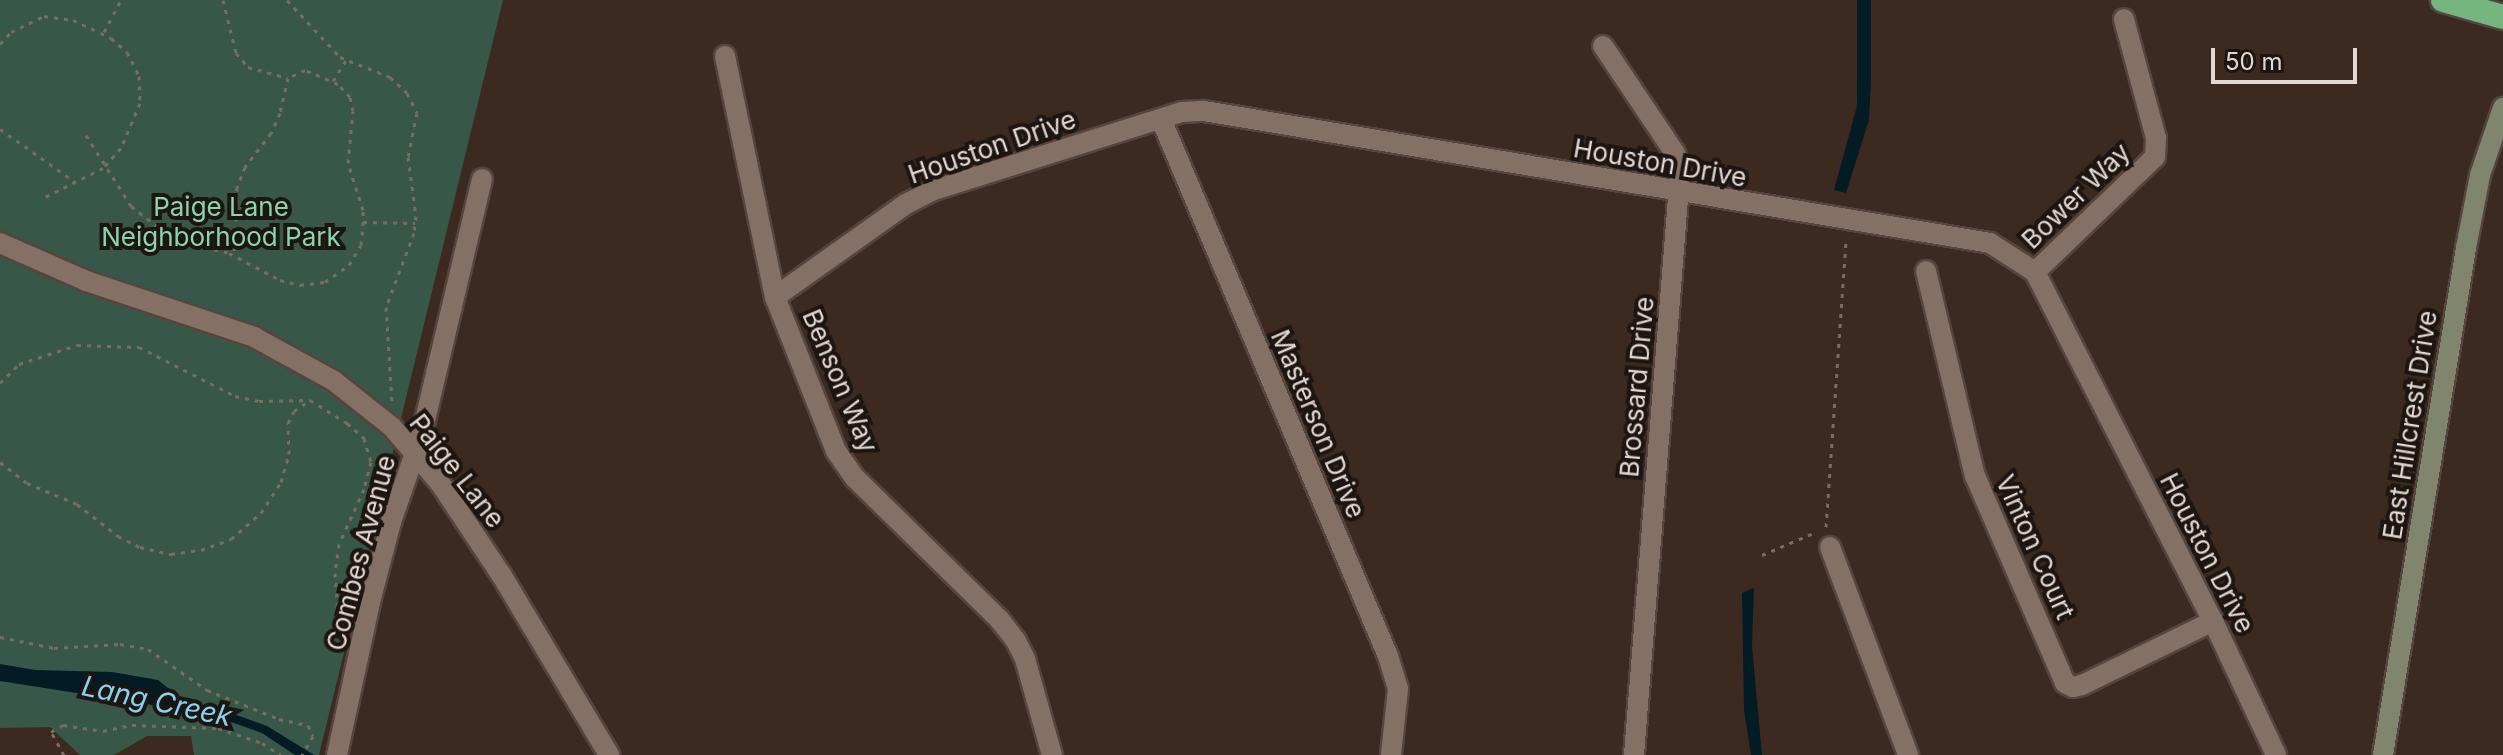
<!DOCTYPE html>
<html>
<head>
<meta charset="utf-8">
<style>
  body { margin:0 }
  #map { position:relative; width:2503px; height:755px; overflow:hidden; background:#3c2a21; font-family:Inter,sans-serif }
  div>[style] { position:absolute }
  .green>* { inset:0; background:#375748 }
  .water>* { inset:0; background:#031b24 }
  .path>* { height:3px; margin-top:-1.5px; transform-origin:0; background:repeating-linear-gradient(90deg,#7a6b63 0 4px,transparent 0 10px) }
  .roads { filter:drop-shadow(2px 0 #55453e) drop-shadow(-2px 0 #55453e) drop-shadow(0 2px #55453e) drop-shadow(0 -2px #55453e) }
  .minor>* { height:20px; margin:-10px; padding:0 10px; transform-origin:10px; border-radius:10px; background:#857065 }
  .tertiary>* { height:20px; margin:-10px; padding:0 10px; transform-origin:10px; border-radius:10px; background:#857065 }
  .secondary>* { height:20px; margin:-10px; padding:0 10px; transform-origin:10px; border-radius:10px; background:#80856d }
  .motorway>* { height:24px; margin:-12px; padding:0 12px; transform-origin:12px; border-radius:12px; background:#75b57f }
  span { translate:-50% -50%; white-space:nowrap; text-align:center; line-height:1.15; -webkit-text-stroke:8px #1d1511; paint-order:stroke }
  .street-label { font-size:26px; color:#e3d7d1 }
  .park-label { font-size:26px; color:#89d4b1 }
  .water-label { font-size:28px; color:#84d3f3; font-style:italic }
  .scale { position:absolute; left:2211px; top:48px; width:146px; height:36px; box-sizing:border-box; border:4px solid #e3d7d1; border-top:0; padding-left:10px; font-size:24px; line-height:28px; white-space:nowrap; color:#e3d7d1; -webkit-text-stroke:6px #1d1511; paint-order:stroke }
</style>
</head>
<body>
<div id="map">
  <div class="green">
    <div style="clip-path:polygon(0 0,503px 0,319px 755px,194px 755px,191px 736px,147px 736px,114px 755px,80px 755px,50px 727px,0 728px)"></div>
  </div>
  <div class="water">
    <div style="clip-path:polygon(1857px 0,1871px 0,1871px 82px,1869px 120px,1846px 193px,1834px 190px,1857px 106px)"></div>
    <div style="clip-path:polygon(1754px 588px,1752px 646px,1762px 755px,1751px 755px,1744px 710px,1742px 593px)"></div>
    <div style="clip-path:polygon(0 664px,35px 670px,112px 672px,158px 680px,187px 703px,217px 708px,267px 726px,314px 755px,295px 755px,262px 733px,234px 723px,147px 704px,0 681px)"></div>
  </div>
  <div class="path">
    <div style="left:223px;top:0;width:55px;rotate:76.2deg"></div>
    <div style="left:236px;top:53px;width:18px;rotate:49deg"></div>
    <div style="left:248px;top:67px;width:41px;rotate:15.4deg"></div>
    <div style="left:287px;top:0;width:78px;rotate:47.1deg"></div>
    <div style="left:340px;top:57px;width:54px;rotate:21.8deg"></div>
    <div style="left:390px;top:77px;width:23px;rotate:43deg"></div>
    <div style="left:407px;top:93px;width:22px;rotate:63deg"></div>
    <div style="left:417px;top:113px;width:45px;rotate:101.6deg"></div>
    <div style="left:408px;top:157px;width:60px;rotate:82.3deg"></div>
    <div style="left:416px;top:216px;width:17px;rotate:97deg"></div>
    <div style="left:414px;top:233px;width:79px;rotate:110.7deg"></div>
    <div style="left:386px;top:307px;width:95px;rotate:86.4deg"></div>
    <div style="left:104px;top:32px;width:36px;rotate:-62deg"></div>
    <div style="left:0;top:44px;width:16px;rotate:-47deg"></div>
    <div style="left:11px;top:32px;width:37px;rotate:-26deg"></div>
    <div style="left:44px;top:16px;width:29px;rotate:8deg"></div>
    <div style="left:73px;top:20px;width:42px;rotate:25.3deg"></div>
    <div style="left:111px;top:38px;width:21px;rotate:41deg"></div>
    <div style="left:127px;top:52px;width:27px;rotate:63deg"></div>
    <div style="left:139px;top:76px;width:27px;rotate:88deg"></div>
    <div style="left:140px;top:103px;width:49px;rotate:112.9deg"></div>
    <div style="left:121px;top:148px;width:27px;rotate:132deg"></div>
    <div style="left:103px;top:168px;width:65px;rotate:153.4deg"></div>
    <div style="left:333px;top:81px;width:25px;rotate:-58deg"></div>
    <div style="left:0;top:129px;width:92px;rotate:35.2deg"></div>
    <div style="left:86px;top:135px;width:84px;rotate:57.6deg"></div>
    <div style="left:131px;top:206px;width:56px;rotate:37.7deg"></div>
    <div style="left:175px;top:240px;width:56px;rotate:13.5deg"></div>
    <div style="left:229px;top:253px;width:58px;rotate:27.9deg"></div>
    <div style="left:280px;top:280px;width:21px;rotate:14deg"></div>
    <div style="left:300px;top:285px;width:25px;rotate:-7deg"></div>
    <div style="left:325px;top:282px;width:29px;rotate:-35deg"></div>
    <div style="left:349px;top:265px;width:23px;rotate:-59deg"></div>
    <div style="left:361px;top:245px;width:19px;rotate:-84deg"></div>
    <div style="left:363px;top:226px;width:16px;rotate:-90deg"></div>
    <div style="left:363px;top:210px;width:49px;rotate:-107.7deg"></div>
    <div style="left:348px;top:163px;width:52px;rotate:-84.5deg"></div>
    <div style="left:353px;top:111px;width:14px;rotate:-102deg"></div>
    <div style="left:350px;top:97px;width:18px;rotate:-133deg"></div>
    <div style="left:338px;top:84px;width:36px;rotate:-157deg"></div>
    <div style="left:305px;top:70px;width:19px;rotate:155deg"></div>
    <div style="left:288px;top:78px;width:36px;rotate:103deg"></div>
    <div style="left:280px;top:113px;width:22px;rotate:114deg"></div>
    <div style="left:271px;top:133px;width:43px;rotate:127.4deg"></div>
    <div style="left:245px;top:167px;width:22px;rotate:112deg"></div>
    <div style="left:237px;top:187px;width:69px;rotate:92.5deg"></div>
    <div style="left:363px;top:222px;width:52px;rotate:1.1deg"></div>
    <div style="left:0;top:383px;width:27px;rotate:-45deg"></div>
    <div style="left:19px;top:364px;width:61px;rotate:-18.1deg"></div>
    <div style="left:77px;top:345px;width:62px;rotate:1.8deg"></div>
    <div style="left:139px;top:347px;width:108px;rotate:27deg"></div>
    <div style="left:235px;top:396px;width:25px;rotate:12deg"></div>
    <div style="left:259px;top:401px;width:51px;rotate:-1.1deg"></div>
    <div style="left:310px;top:400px;width:44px;rotate:31.9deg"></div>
    <div style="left:347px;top:423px;width:23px;rotate:41deg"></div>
    <div style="left:364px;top:438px;width:25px;rotate:74deg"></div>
    <div style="left:371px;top:462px;width:28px;rotate:105deg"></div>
    <div style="left:364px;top:489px;width:60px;rotate:114.4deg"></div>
    <div style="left:339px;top:544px;width:29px;rotate:98deg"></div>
    <div style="left:335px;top:573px;width:39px;rotate:86deg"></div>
    <div style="left:338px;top:612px;width:15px;rotate:70deg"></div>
    <div style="left:0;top:462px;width:34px;rotate:38deg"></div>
    <div style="left:27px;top:483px;width:54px;rotate:22.8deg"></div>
    <div style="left:77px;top:504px;width:52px;rotate:38deg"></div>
    <div style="left:118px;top:536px;width:25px;rotate:27deg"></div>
    <div style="left:140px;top:547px;width:32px;rotate:13deg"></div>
    <div style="left:171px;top:554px;width:30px;rotate:-8deg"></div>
    <div style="left:201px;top:550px;width:32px;rotate:-20deg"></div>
    <div style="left:231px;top:539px;width:40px;rotate:-41deg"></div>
    <div style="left:261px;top:513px;width:37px;rotate:-57deg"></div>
    <div style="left:281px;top:482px;width:29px;rotate:-74deg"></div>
    <div style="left:289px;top:454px;width:31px;rotate:-92deg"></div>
    <div style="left:288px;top:423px;width:13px;rotate:-63deg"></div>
    <div style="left:294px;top:411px;width:18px;rotate:-34deg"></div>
    <div style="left:1826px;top:527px;width:288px;rotate:-86deg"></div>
    <div style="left:1762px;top:555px;width:59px;rotate:-23.1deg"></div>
    <div style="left:0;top:637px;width:55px;rotate:11.5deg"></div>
    <div style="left:54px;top:648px;width:66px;rotate:-3.5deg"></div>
    <div style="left:120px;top:644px;width:28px;rotate:10deg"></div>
    <div style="left:148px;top:649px;width:72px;rotate:34.8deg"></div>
    <div style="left:207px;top:690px;width:78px;rotate:21.9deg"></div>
    <div style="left:279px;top:719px;width:30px;rotate:12deg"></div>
    <div style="left:308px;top:725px;width:12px;rotate:66deg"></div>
    <div style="left:313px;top:736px;width:22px;rotate:120deg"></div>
    <div style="left:64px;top:755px;width:26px;rotate:-119deg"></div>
    <div style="left:51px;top:732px;width:14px;rotate:-30deg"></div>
    <div style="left:63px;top:725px;width:40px;rotate:8.5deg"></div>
    <div style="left:103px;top:731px;width:30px;rotate:-12deg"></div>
    <div style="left:132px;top:725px;width:86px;rotate:2deg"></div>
    <div style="left:218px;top:728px;width:46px;rotate:18.8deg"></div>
    <div style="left:262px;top:743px;width:22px;rotate:32deg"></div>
  </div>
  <div class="roads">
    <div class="minor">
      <div style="left:1603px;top:46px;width:129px;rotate:56.1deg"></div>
      <div style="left:1675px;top:153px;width:21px;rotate:76deg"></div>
      <div style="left:1680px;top:173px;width:584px;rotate:94.52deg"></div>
      <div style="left:725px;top:56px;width:246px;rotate:78.3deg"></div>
      <div style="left:775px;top:297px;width:166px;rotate:68.4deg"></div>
      <div style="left:836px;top:451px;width:32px;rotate:55deg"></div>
      <div style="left:854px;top:477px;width:203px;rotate:44.4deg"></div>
      <div style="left:999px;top:619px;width:28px;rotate:52deg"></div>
      <div style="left:1016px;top:641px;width:20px;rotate:63deg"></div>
      <div style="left:1025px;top:659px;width:100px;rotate:74.3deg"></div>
      <div style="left:1161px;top:119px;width:583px;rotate:67.09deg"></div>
      <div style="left:1388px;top:656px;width:34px;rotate:73deg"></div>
      <div style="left:1398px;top:689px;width:66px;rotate:96.1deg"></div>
      <div style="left:1926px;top:271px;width:211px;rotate:76.6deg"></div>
      <div style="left:1975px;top:476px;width:226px;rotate:66.5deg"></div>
      <div style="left:2065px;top:683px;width:9px;rotate:27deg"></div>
      <div style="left:2073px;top:687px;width:9px;rotate:-13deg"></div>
      <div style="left:2082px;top:685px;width:146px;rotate:-26deg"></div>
      <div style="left:2035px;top:272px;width:166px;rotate:-43.8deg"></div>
      <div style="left:2155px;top:157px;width:19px;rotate:-87deg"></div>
      <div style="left:2156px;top:138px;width:123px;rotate:-105.1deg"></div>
      <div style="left:775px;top:297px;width:161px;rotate:-35.4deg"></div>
      <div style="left:906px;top:204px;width:28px;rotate:-27deg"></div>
      <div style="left:931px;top:191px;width:263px;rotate:-17.5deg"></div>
      <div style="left:1182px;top:112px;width:22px;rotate:-3deg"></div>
      <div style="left:1204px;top:111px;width:797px;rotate:9.53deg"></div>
      <div style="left:1990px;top:243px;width:54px;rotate:32.8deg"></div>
      <div style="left:2035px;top:272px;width:392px;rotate:63deg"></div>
      <div style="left:2213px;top:621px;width:148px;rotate:64.8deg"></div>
      <div style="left:1830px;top:547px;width:222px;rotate:69.4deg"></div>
      <div style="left:337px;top:755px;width:157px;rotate:-77.8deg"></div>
      <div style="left:370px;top:602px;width:83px;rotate:-75.3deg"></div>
      <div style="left:391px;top:522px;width:94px;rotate:-70.8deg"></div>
      <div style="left:422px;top:433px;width:261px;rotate:-76.7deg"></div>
    </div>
    <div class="tertiary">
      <div style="left:0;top:243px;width:94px;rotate:23.8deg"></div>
      <div style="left:86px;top:281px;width:177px;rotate:18.4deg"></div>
      <div style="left:254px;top:337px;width:91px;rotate:28.8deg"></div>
      <div style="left:334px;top:381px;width:74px;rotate:38.4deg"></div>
      <div style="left:392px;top:427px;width:74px;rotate:49.4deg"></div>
      <div style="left:440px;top:483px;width:112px;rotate:56.3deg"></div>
      <div style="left:502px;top:576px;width:209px;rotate:59.1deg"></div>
    </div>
    <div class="secondary">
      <div style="left:2383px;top:755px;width:514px;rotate:-80.7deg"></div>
      <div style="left:2466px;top:248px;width:74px;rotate:-79.1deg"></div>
      <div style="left:2480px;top:175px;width:71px;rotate:-71.1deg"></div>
    </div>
    <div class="motorway">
      <div style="left:2443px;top:0;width:62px;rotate:15.8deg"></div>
    </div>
  </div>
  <div class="street-label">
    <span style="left:992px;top:147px;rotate:-19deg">Houston Drive</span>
    <span style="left:1660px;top:163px;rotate:10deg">Houston Drive</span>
    <span style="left:2076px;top:196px;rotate:-44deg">Bower Way</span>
    <span style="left:840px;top:381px;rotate:67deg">Benson Way</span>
    <span style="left:1637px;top:387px;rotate:-85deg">Brossard Drive</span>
    <span style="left:1318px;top:424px;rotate:67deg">Masterson Drive</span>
    <span style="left:2410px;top:425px;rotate:-81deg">East Hillcrest Drive</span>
    <span style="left:457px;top:471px;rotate:52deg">Paige Lane</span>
    <span style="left:2035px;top:547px;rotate:66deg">Vinton Court</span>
    <span style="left:361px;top:553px;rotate:-75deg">Combes Avenue</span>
    <span style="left:2207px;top:553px;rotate:63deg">Houston Drive</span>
  </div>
  <div class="park-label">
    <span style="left:221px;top:222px">Paige Lane<br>Neighborhood Park</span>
  </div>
  <div class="water-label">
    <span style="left:157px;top:701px;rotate:12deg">Lang Creek</span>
  </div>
  <div class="scale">50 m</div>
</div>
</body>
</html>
